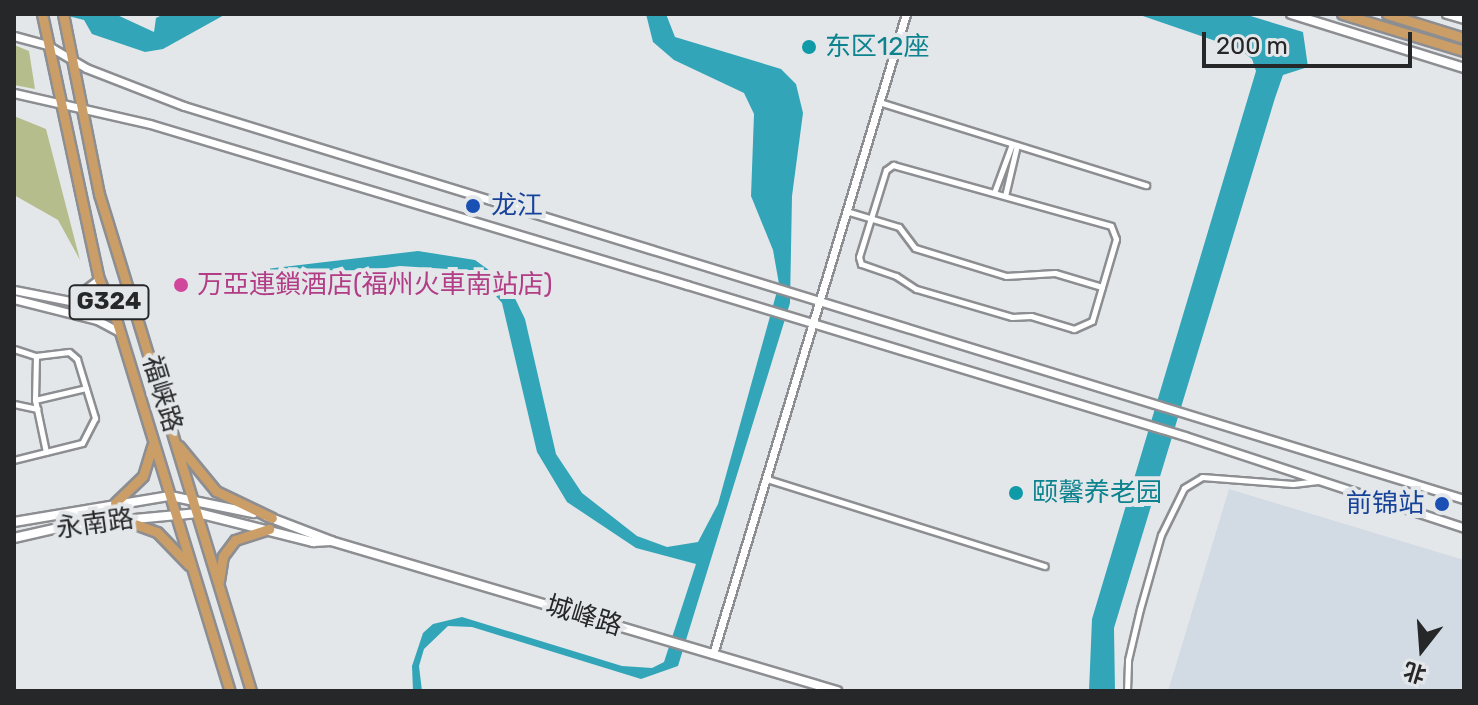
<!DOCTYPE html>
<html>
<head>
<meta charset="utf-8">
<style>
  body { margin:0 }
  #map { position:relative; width:1478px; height:705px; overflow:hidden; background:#e4e7ea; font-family:Rubik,"Noto Sans SC",sans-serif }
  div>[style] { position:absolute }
  .built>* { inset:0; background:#d2dbe4 }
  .green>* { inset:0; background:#b4bd8b }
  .water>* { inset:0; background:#32a5b8 }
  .roads { filter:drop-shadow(2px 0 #8c8e92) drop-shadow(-2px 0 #8c8e92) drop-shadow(0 2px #8c8e92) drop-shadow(0 -2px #8c8e92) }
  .minor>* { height:5px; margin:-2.5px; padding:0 2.5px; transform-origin:2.5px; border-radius:2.5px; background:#fff }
  .tertiary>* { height:7px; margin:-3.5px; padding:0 3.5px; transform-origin:3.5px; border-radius:3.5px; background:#fff }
  .secondary>* { height:8px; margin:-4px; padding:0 4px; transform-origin:4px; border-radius:4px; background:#fff }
  .trunk>* { height:9px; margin:-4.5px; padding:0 4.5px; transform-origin:4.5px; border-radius:4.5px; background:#cc9e67 }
  .dots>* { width:22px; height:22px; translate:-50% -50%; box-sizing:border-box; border:4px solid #e4e7ea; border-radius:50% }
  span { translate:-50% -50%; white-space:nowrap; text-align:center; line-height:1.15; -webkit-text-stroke:8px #e4e7ea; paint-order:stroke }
  .shield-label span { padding:2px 6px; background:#e4e7ea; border:2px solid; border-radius:6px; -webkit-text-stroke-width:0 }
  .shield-label { font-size:24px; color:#262728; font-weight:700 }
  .culture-label { font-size:26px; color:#0d838f }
  .left { translate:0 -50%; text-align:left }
  .transit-label { font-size:26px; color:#164399 }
  .right { translate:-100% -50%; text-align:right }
  .hotel-label { font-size:26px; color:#b23c85 }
  .street-label { font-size:26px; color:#262728 }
  .frame { position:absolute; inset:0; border:16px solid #262728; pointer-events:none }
  .north { position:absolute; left:1382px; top:609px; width:80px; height:80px; -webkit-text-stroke:6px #e4e7ea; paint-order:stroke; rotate:197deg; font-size:22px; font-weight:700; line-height:32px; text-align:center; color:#262728 }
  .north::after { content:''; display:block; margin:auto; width:28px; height:36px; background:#262728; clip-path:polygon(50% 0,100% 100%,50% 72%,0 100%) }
  .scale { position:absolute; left:1202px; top:32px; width:210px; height:36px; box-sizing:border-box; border:4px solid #262728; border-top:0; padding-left:10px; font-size:24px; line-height:28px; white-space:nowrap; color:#262728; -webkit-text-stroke:6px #e4e7ea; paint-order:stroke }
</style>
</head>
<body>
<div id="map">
  <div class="built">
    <div style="clip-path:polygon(1229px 489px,1464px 560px,1464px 691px,1168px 691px)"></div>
  </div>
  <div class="green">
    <div style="clip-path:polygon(14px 45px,29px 51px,35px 89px,14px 85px)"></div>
    <div style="clip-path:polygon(14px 116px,46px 129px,80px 260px,58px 220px,14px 195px)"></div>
  </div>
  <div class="water">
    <div style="clip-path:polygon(60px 14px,115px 14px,154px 32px,156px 18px,164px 14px,226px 14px,163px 49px,145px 52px,92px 34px,84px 20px)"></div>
    <div style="clip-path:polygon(646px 14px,666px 14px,675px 37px,781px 69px,796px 84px,803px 113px,792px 196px,790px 303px,678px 666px,641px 679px,472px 627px,448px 626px,424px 649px,419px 666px,422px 691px,413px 691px,412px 666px,423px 633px,433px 624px,462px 617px,622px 666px,652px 668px,664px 662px,696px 564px,636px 548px,567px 502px,537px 452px,502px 303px,483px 281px,448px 269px,400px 266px,263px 285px,266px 269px,418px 251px,475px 260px,508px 284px,525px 319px,556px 454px,582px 493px,637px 536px,667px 547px,698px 542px,718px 504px,779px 284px,773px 250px,751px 196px,754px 114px,744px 93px,674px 60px,653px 42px)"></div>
    <div style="clip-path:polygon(1137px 14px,1244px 14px,1303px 32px,1308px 67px,1283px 75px,1275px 98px,1114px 628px,1115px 691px,1089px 691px,1092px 619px,1256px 71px,1252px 59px,1239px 49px)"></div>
  </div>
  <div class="roads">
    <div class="minor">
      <div style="left:879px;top:102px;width:280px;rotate:17.3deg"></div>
      <div style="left:893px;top:165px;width:226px;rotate:15.6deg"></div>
      <div style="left:1111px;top:226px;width:14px;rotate:69deg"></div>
      <div style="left:1116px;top:239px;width:85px;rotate:106.3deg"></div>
      <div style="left:1092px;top:321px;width:20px;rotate:156deg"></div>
      <div style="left:1074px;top:329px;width:45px;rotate:-163.2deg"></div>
      <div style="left:1031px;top:316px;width:19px;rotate:177deg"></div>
      <div style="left:1012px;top:317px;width:100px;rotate:-163.7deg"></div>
      <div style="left:916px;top:289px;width:24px;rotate:-147deg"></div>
      <div style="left:896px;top:276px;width:37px;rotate:-161deg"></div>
      <div style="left:861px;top:264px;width:7px;rotate:-106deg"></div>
      <div style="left:859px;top:257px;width:91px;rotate:-72.8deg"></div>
      <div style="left:886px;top:170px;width:9px;rotate:-36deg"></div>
      <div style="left:994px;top:193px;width:52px;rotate:-69.8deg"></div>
      <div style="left:1005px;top:196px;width:52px;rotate:-76.8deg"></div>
      <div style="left:846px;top:211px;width:55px;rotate:16.8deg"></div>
      <div style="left:899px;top:227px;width:26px;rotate:53deg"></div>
      <div style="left:915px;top:248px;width:95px;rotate:17.1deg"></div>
      <div style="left:1006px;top:276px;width:49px;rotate:-3.5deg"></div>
      <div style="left:1055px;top:273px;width:49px;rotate:16.6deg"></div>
      <div style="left:14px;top:349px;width:23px;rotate:18deg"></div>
      <div style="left:36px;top:356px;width:33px;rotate:-7deg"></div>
      <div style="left:69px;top:352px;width:11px;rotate:41deg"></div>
      <div style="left:77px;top:359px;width:62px;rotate:73deg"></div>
      <div style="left:95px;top:418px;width:28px;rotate:117deg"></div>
      <div style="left:82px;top:443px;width:70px;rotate:166deg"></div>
      <div style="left:35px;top:400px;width:44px;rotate:-88.7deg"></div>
      <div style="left:14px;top:404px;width:24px;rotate:12deg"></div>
      <div style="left:37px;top:409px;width:9px;rotate:-103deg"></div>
      <div style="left:35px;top:400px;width:52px;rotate:-13.2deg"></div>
      <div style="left:37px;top:409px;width:44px;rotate:78.2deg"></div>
      <div style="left:767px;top:479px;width:291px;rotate:17.4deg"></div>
      <div style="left:1127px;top:691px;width:31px;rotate:-88deg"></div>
      <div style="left:1128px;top:660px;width:52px;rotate:-76.8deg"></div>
      <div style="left:1140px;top:609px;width:77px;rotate:-74.2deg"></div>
      <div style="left:1161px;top:535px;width:52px;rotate:-63.9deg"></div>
      <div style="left:1184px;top:488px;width:21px;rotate:-31deg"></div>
      <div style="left:1202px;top:477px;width:91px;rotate:4.4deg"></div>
      <div style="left:1293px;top:484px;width:25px;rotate:-7deg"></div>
    </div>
    <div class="tertiary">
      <div style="left:14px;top:36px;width:34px;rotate:15deg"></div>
      <div style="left:47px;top:45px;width:45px;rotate:30.5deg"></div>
      <div style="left:86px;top:68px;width:105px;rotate:21.2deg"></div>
      <div style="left:184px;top:106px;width:1339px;rotate:17.07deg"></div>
      <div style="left:14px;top:93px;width:139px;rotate:12.8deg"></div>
      <div style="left:150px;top:124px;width:561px;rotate:16.69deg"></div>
      <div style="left:687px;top:285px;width:520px;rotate:16.87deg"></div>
      <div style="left:1185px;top:436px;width:294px;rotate:18.2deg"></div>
      <div style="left:14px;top:290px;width:57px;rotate:11.1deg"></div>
      <div style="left:70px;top:301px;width:36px;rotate:-37deg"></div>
      <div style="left:14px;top:299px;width:86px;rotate:14.2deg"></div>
      <div style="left:97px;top:320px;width:26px;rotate:28deg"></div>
      <div style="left:713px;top:654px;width:668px;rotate:-73.22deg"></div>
    </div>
    <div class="secondary">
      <div style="left:1291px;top:14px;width:181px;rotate:17.3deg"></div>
      <div style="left:1447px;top:14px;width:18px;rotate:16deg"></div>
      <div style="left:266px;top:516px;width:70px;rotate:21deg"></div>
      <div style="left:331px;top:541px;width:528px;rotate:16.51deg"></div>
      <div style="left:14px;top:522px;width:158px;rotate:-9.5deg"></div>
      <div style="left:170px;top:496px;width:85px;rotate:11.6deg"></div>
      <div style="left:14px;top:538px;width:58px;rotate:-12.8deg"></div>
      <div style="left:71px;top:525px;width:128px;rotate:-5.4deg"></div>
      <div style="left:198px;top:513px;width:119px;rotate:14.2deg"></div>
      <div style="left:313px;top:542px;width:18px;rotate:-3deg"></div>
    </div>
    <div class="trunk">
      <div style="left:42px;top:14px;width:271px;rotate:77.9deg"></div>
      <div style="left:99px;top:279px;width:43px;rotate:67deg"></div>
      <div style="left:116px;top:319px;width:389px;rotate:73deg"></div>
      <div style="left:63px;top:14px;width:184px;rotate:78.7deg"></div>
      <div style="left:99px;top:194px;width:520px;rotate:72.99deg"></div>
      <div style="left:1342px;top:14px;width:127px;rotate:16.9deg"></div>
      <div style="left:1387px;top:14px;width:81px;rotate:17.3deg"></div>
      <div style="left:179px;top:446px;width:58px;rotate:50.6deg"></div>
      <div style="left:216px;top:491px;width:62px;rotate:25.7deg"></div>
      <div style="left:115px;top:503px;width:39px;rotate:-44deg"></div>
      <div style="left:143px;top:476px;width:31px;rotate:-73deg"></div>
      <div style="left:121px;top:519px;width:38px;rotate:20deg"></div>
      <div style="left:157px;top:532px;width:46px;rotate:45.9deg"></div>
      <div style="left:219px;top:581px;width:25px;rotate:-81deg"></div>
      <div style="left:223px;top:556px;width:20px;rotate:-53deg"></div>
      <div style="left:235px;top:540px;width:36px;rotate:-18deg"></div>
    </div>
  </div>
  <div class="dots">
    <div style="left:809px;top:47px;background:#0f9aa8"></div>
    <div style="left:473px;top:206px;background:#1a4fb4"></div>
    <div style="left:181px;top:285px;background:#d1479c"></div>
    <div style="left:1016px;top:493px;background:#0f9aa8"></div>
    <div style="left:1442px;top:504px;background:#1a4fb4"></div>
  </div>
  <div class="shield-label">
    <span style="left:109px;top:302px">G324</span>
  </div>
  <div class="culture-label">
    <span class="left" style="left:825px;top:47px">东区12座</span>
    <span class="left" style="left:1032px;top:493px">颐馨养老园</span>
  </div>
  <div class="transit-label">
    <span class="left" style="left:491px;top:206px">龙江</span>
    <span class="right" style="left:1424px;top:504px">前锦站</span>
  </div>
  <div class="hotel-label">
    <span class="left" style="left:197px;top:285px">万亞連鎖酒店(福州火車南站店)</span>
  </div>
  <div class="street-label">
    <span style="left:162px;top:394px;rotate:73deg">福峡路</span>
    <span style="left:95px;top:524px;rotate:-8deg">永南路</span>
    <span style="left:584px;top:616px;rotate:17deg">城峰路</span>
  </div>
  <div class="frame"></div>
  <div class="north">北</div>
  <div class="scale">200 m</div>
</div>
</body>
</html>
